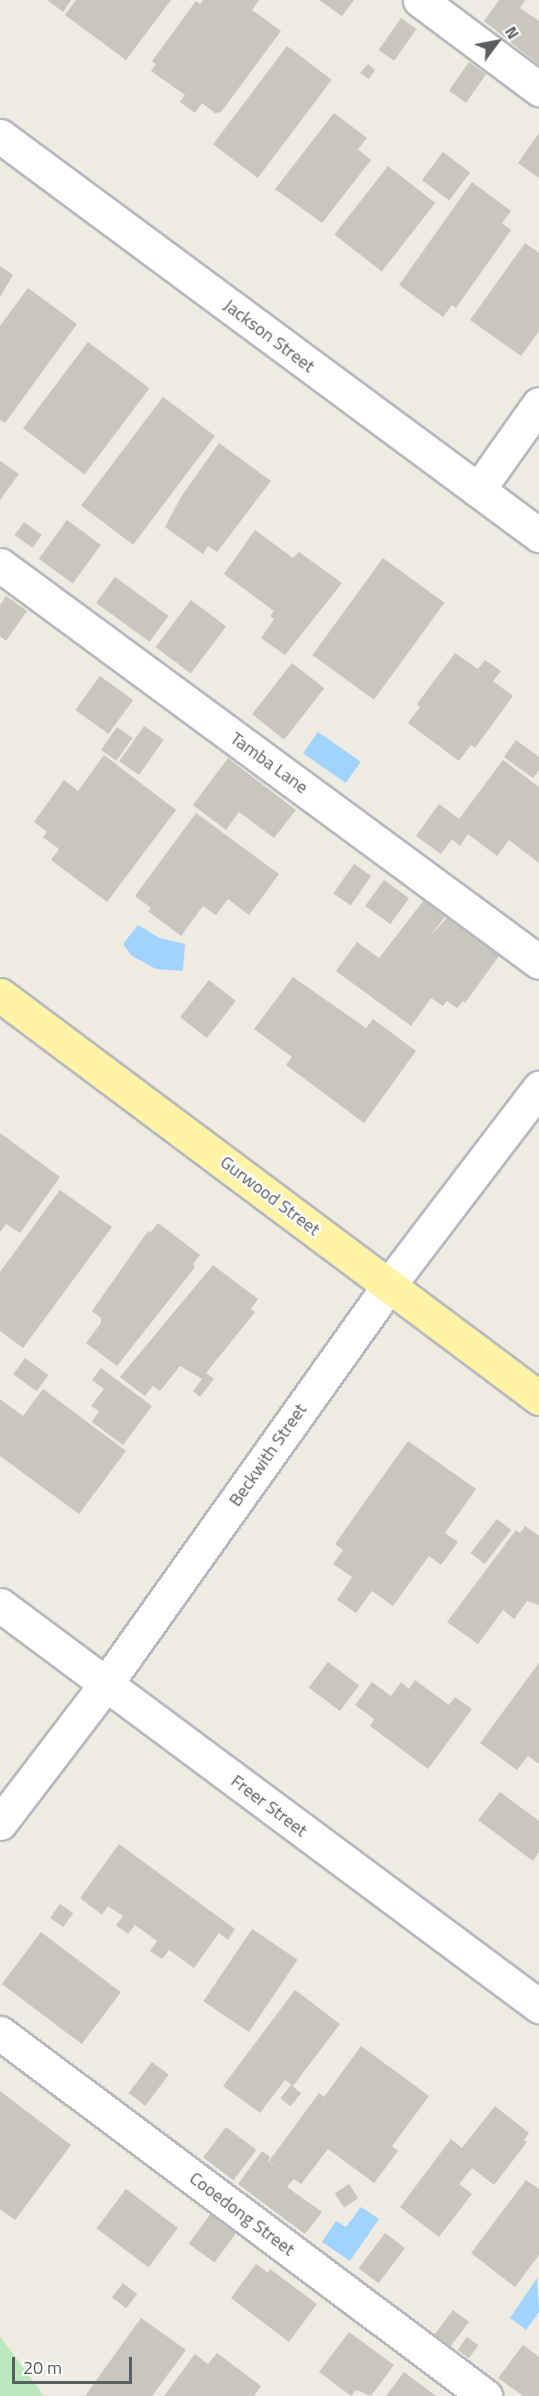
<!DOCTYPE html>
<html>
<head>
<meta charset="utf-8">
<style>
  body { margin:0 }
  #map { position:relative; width:539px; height:2396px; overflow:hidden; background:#eeebe1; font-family:"Titillium Web",sans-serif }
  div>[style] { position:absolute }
  .green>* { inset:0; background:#bbe8bc }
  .water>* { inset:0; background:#a0d3ff; transform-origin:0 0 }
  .building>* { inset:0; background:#c9c6be; transform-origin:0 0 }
  .roads { filter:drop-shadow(2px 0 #b6b9bf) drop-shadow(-2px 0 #b6b9bf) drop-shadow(0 2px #b6b9bf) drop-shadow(0 -2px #b6b9bf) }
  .minor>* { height:33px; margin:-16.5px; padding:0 16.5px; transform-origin:16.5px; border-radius:16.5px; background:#fff }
  .major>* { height:33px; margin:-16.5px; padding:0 16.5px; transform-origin:16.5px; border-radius:16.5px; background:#fff3a5 }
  span { translate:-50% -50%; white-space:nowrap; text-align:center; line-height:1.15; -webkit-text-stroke:4.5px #fff; paint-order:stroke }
  .street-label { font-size:18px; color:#595e63 }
  .north { position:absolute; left:467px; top:12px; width:60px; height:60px; -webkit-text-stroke:4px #fff; paint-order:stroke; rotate:58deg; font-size:16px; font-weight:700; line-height:24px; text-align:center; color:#595e63 }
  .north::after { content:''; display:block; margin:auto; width:21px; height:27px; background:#595e63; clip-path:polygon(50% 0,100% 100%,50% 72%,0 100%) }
  .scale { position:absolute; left:12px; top:2357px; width:120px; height:27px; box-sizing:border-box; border:3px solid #595e63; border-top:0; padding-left:8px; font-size:18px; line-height:21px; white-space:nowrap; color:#595e63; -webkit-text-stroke:4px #fff; paint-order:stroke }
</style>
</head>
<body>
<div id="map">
  <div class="green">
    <div style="clip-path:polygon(0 2336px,44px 2396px,0 2396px)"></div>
  </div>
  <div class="water">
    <div style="left:318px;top:732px;width:52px;height:26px;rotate:35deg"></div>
    <div style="clip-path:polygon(138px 925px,160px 938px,185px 944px,183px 971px,156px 969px,132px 956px,123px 944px)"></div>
    <div style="clip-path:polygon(361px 2207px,379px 2219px,350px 2261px,322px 2242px,336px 2221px,346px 2227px)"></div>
    <div style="clip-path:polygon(537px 2278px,539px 2312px,526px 2330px,510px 2318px)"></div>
  </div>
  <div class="building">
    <div style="clip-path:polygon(47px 0,71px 0,63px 12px)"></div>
    <div style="clip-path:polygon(76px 0,171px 0,126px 60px,65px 15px)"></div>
    <div style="clip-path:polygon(203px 0,259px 0,252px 10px,281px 31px,221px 112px,215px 113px,202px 103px,195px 113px,180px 102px,185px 95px,151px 71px,156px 64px,152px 61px,196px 1px,200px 4px)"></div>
    <div style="clip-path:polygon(319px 0,354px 0,342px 16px)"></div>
    <div style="clip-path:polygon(499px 0,525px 0,520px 8px,539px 21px,539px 65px,484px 21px)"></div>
    <div style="left:401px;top:18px;width:19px;height:39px;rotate:35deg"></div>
    <div style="left:287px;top:46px;width:56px;height:123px;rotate:37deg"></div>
    <div style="left:469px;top:62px;width:21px;height:35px;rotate:35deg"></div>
    <div style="clip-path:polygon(368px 64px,375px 70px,369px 79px,360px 73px)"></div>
    <div style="clip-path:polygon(334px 113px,367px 138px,358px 149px,371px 160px,322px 223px,275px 189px)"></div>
    <div style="clip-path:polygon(539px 133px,539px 178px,518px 163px)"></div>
    <div style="left:443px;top:152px;width:34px;height:35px;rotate:37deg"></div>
    <div style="left:388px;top:166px;width:60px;height:87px;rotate:38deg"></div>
    <div style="clip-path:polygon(472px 182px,511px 211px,502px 223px,511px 230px,456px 308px,452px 305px,443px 317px,399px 285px)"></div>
    <div style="clip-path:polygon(525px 243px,539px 253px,539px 331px,521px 356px,470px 320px)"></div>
    <div style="clip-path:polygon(0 266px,13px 275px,0 297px)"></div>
    <div style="clip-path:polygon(28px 288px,77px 324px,5px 423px,0 420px,0 326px)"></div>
    <div style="left:88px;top:342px;width:77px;height:108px;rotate:37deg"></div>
    <div style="left:163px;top:397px;width:65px;height:136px;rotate:37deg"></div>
    <div style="clip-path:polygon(219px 443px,271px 481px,217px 552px,208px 546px,203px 554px,165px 527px,181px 497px)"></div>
    <div style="clip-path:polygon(0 461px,19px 474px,0 500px)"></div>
    <div style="left:67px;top:520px;width:42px;height:48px;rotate:36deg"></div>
    <div style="left:24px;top:522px;width:22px;height:16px;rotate:36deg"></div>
    <div style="clip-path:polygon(255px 530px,293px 558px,299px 552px,342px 583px,285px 655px,261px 638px,274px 619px,270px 616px,274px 611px,224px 574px)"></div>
    <div style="left:383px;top:558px;width:76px;height:120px;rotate:36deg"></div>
    <div style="left:115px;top:577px;width:66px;height:32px;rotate:36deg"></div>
    <div style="clip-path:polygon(6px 596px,27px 611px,6px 641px,0 636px,0 605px)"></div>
    <div style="left:191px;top:600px;width:44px;height:59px;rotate:37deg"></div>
    <div style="clip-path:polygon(455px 653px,478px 669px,485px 660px,501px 671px,493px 681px,513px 696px,475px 748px,471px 745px,459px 761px,408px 723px,420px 707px,417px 704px)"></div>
    <div style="left:292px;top:663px;width:41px;height:65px;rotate:38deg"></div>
    <div style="left:100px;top:676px;width:41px;height:42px;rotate:36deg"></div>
    <div style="left:144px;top:726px;width:24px;height:43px;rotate:35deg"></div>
    <div style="left:117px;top:727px;width:19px;height:28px;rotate:35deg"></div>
    <div style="clip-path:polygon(516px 740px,539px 757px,539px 770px,533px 778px,504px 757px)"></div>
    <div style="clip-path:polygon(104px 755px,176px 810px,107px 902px,51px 860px,59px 849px,43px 837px,47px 832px,34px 822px,64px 780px,78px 791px)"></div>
    <div style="clip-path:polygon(228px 758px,296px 810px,274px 838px,239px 812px,226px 830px,193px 805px)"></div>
    <div style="clip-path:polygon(503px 760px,539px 787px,539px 863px,509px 840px,497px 856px,468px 834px,460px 846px,452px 839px,441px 854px,416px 836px,439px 804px,459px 819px)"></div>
    <div style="clip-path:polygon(196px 813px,279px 874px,249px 915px,228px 899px,216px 915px,203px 906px,181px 936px,148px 911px,151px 908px,135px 896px)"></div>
    <div style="left:354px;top:864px;width:21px;height:36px;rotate:35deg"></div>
    <div style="left:384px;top:880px;width:31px;height:32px;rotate:36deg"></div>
    <div style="clip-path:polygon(424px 900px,446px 915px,429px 938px,449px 915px,499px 956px,465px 1003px,463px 1001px,457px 1008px,447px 1001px,443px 1006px,431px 998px,411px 1026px,336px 971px,357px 942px,379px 958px)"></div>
    <div style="clip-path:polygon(293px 977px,366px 1028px,373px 1019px,416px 1051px,364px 1123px,286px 1065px,292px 1057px,254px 1029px)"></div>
    <div style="left:209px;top:980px;width:34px;height:47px;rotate:38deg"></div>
    <div style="clip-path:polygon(0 1133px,60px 1177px,20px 1233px,6px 1224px,0 1232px)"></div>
    <div style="clip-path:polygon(60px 1190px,112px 1227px,23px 1348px,0 1331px,0 1272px)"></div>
    <div style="clip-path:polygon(158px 1223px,200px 1255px,193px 1264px,195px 1267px,117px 1366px,86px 1343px,101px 1323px,101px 1318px,92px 1311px,148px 1231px,150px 1233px)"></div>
    <div style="clip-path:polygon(213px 1265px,258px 1299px,251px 1309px,255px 1312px,206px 1373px,214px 1379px,200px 1397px,193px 1391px,202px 1379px,180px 1366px,160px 1391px,153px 1386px,145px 1396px,120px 1377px)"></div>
    <div style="left:25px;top:1358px;width:29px;height:20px;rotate:36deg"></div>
    <div style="clip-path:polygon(101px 1368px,152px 1406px,123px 1445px,92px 1422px,99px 1411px,91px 1406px,104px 1389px,92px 1380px)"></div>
    <div style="clip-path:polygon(43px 1389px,126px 1451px,79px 1514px,0 1456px,0 1399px,23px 1416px)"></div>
    <div style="clip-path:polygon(408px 1441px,476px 1489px,445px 1533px,458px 1542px,441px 1565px,429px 1556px,393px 1606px,372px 1591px,356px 1613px,337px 1600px,352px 1577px,333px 1564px,343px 1550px,335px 1544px)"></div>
    <div style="left:497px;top:1519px;width:18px;height:43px;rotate:38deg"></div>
    <div style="clip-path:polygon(525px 1526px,539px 1536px,539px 1605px,527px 1601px,514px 1619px,503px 1610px,478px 1644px,447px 1622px,516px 1530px,520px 1533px)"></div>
    <div style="left:328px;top:1662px;width:39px;height:32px;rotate:37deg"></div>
    <div style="clip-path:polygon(539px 1663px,539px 1764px,528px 1756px,517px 1770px,480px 1743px)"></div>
    <div style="clip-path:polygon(415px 1680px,449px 1705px,455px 1697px,472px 1709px,428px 1769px,370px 1726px,374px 1719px,355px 1705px,372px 1682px,391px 1696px,401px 1682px,409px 1689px)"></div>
    <div style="clip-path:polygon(500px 1792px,539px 1821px,539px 1852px,533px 1861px,478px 1820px)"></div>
    <div style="clip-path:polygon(119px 1844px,235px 1929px,228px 1940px,219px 1933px,194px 1968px,169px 1950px,162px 1959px,150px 1951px,157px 1941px,135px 1925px,128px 1934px,116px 1925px,123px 1916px,108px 1906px,102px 1915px,80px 1898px)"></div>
    <div style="left:60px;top:1904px;width:16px;height:17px;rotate:35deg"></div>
    <div style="left:252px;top:1929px;width:55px;height:87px;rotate:34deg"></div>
    <div style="left:41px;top:1932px;width:100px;height:65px;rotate:37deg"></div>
    <div style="clip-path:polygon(295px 1990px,340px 2024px,293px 2086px,285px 2080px,260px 2113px,223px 2086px)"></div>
    <div style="clip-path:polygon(361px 2046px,429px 2096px,392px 2146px,398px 2151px,374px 2183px,328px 2149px,301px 2184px,294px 2179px,287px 2187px,322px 2212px,305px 2234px,238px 2184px,262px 2151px,270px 2157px,268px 2161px,280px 2169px,269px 2161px,319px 2093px,324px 2097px)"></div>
    <div style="left:152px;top:2062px;width:21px;height:39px;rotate:37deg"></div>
    <div style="left:291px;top:2085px;width:13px;height:17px;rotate:39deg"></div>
    <div style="clip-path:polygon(0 2091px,71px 2145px,15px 2220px,0 2209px)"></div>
    <div style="clip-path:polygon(495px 2106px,529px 2133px,524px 2140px,527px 2142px,494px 2185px,472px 2168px,459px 2184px,472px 2194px,439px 2237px,400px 2207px,451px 2139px,462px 2148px)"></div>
    <div style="left:226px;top:2127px;width:38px;height:38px;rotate:37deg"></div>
    <div style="clip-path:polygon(526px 2180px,539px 2189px,539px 2255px,515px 2287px,471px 2253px)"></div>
    <div style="left:349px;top:2184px;width:17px;height:17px;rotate:57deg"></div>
    <div style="left:126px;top:2189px;width:65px;height:49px;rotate:37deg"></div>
    <div style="left:211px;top:2213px;width:32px;height:38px;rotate:36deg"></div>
    <div style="left:385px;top:2233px;width:25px;height:44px;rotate:37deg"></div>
    <div style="clip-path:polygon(256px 2264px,268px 2273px,270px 2269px,317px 2304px,289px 2342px,231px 2298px)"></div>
    <div style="left:123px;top:2283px;width:18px;height:18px;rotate:38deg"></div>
    <div style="left:453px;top:2310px;width:20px;height:31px;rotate:37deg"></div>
    <div style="clip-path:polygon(141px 2318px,186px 2350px,152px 2396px,85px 2396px)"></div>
    <div style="clip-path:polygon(349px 2332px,394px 2365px,371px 2396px,356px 2390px,351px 2396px,319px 2372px)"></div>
    <div style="left:467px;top:2337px;width:14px;height:16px;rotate:36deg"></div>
    <div style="clip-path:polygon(523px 2345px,539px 2357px,539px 2396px,523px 2396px,498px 2378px)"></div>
    <div style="clip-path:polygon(217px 2353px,261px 2386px,254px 2396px,164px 2396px,195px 2354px,208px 2364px)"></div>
    <div style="clip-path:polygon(404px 2372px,436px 2396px,386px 2396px)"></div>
  </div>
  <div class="roads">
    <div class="minor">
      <div style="left:420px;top:0;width:149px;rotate:36.8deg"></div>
      <div style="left:0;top:136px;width:671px;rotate:36.51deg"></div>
      <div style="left:478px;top:490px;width:105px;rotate:-54.7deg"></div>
      <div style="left:0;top:565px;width:669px;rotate:36.37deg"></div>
      <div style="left:0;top:1605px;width:672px;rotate:36.65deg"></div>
      <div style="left:0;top:1823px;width:173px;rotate:-52.7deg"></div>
      <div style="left:105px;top:1685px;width:491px;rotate:-54.6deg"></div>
      <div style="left:389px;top:1285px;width:248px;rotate:-52.7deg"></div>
      <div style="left:0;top:2033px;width:606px;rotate:36.81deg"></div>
    </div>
    <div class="major">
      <div style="left:0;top:995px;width:673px;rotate:36.78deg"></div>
    </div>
  </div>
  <div class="street-label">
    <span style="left:269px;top:336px;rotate:37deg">Jackson Street</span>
    <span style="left:269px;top:763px;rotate:36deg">Tamba Lane</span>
    <span style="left:270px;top:1196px;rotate:37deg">Gurwood Street</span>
    <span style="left:268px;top:1455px;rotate:-55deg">Beckwith Street</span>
    <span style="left:269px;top:1806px;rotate:37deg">Freer Street</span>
    <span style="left:242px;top:2214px;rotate:37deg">Cooedong Street</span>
  </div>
  <div class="north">N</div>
  <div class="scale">20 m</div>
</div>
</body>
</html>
